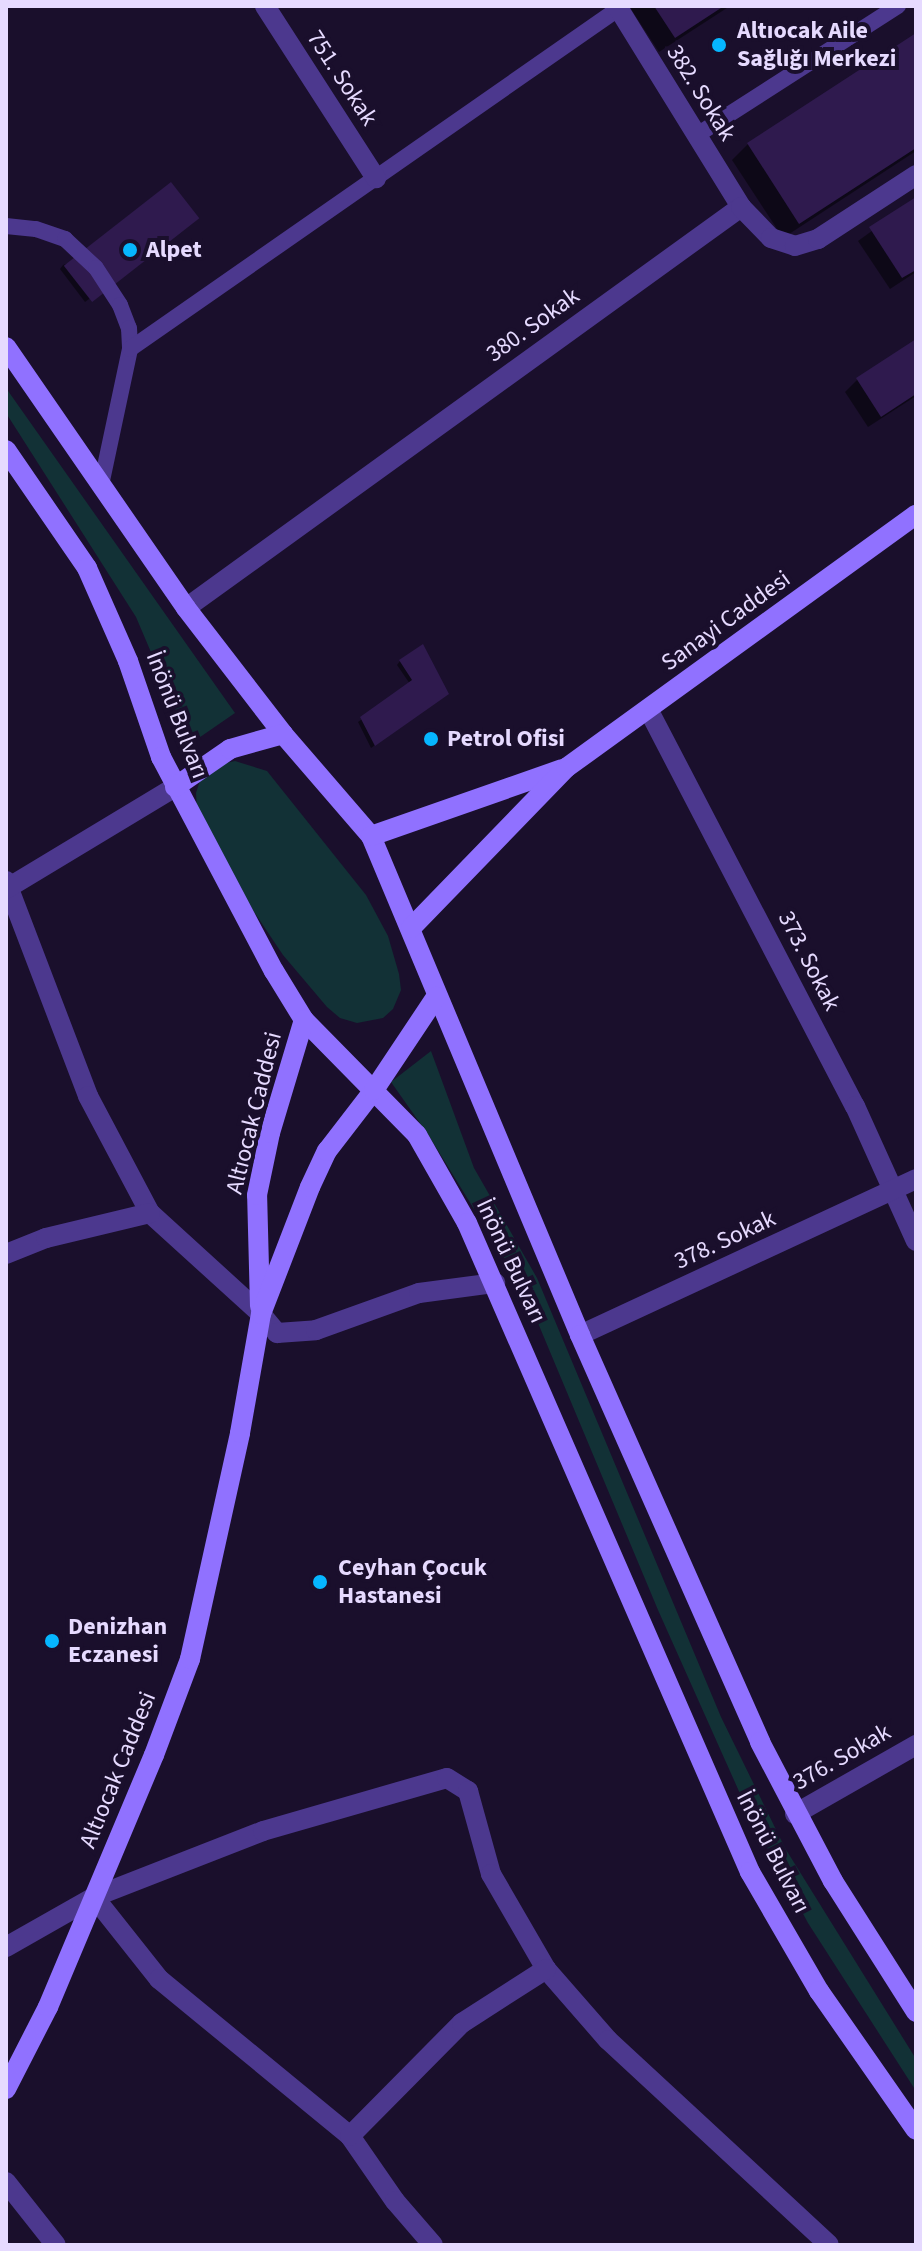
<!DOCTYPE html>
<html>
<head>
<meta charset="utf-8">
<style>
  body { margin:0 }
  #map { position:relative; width:922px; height:2251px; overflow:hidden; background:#1a0f2c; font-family:"Source Sans 3",sans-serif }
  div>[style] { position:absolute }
  .green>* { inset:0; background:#123136 }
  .shadow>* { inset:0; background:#0007 }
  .building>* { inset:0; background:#2f1a4e; transform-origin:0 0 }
  .lane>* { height:16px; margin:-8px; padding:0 8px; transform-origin:8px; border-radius:8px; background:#4c388e }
  .street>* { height:20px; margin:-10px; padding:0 10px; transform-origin:10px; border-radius:10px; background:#4c388e }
  .secondary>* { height:20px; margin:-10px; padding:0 10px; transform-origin:10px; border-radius:10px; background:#9071ff }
  .dots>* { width:22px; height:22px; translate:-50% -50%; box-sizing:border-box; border:4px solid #1a0f2c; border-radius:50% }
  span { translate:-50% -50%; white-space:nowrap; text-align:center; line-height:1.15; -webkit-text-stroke:8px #1a0f2c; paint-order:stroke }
  .poi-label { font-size:24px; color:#e6daff; font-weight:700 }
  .left { translate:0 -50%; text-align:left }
  .street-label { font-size:24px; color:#e6daff }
  .frame { position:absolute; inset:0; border:8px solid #e6daff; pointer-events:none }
</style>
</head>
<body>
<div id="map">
  <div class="green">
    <div style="clip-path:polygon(6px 388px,235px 713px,190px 744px,136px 617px,6px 413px)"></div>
    <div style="clip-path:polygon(235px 761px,267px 771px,366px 895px,388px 936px,399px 974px,401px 990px,393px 1009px,383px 1018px,357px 1023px,340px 1018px,327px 1007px,283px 955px,240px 891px,197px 810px,196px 793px,201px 777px,217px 765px)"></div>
    <div style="clip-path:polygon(431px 1051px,474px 1168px,537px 1278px,721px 1717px,785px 1848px,916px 2059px,916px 2091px,808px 1923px,750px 1816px,658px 1610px,525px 1292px,429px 1136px,391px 1082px)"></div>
  </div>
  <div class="shadow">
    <div style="clip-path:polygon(629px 6px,730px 6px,659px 52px)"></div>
    <div style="clip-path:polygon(916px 35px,916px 151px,783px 238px,732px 160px,748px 144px)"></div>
    <div style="clip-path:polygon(916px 199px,916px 272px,890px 289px,858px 241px)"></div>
    <div style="clip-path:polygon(193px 222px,85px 302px,60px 269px,63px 265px)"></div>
    <div style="clip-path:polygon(916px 341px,916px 396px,868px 427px,845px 392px,857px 380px)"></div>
    <div style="clip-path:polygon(400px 661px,443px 697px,371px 748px,358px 722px,410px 684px,397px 665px)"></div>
  </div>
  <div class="building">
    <div style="clip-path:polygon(654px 6px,724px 6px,675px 38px)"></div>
    <div style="clip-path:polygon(916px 33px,916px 148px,799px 224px,747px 143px)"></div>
    <div style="left:171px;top:182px;width:46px;height:136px;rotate:52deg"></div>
    <div style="clip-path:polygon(916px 197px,916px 270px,902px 278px,869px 227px)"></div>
    <div style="clip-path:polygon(916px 339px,916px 394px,881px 417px,856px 378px)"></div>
    <div style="clip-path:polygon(423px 644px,449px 694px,375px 746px,360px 717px,412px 680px,399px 660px)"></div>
  </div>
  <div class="lane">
    <div style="left:697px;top:135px;width:239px;rotate:-32.7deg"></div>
    <div style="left:6px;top:226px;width:30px;rotate:6deg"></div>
    <div style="left:36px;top:229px;width:31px;rotate:19deg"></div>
    <div style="left:65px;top:239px;width:42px;rotate:43.1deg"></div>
    <div style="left:96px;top:268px;width:44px;rotate:57deg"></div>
    <div style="left:120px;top:305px;width:25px;rotate:69deg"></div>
    <div style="left:129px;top:328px;width:21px;rotate:87deg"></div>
    <div style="left:130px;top:349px;width:140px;rotate:102deg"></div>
    <div style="left:130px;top:349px;width:595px;rotate:-34.87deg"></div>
  </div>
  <div class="street">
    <div style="left:265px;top:6px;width:205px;rotate:57.2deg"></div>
    <div style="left:617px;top:6px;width:236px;rotate:58.3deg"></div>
    <div style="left:186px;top:608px;width:685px;rotate:-35.85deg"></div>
    <div style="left:741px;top:207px;width:43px;rotate:45.9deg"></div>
    <div style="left:771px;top:238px;width:25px;rotate:18deg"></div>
    <div style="left:795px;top:246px;width:24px;rotate:-17deg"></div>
    <div style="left:818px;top:239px;width:117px;rotate:-33.1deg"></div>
    <div style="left:648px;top:709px;width:448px;rotate:62.5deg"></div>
    <div style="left:855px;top:1106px;width:148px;rotate:65.7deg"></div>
    <div style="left:6px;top:881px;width:230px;rotate:69.1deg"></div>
    <div style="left:88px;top:1096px;width:132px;rotate:62.1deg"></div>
    <div style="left:150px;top:1213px;width:150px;rotate:42.3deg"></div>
    <div style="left:261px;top:1314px;width:25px;rotate:50deg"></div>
    <div style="left:277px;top:1333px;width:39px;rotate:-4deg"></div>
    <div style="left:316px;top:1330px;width:109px;rotate:-19.8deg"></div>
    <div style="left:419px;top:1293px;width:77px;rotate:-7.5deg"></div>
    <div style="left:6px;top:889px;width:197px;rotate:-31.1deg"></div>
    <div style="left:6px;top:1254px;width:43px;rotate:-21.8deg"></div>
    <div style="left:46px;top:1238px;width:107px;rotate:-13.5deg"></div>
    <div style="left:580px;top:1335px;width:370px;rotate:-24.9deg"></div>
    <div style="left:795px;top:1814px;width:139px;rotate:-29.7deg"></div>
    <div style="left:94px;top:1897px;width:181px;rotate:-21.3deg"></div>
    <div style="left:263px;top:1831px;width:191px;rotate:-16.1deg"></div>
    <div style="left:447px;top:1778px;width:25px;rotate:32deg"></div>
    <div style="left:468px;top:1791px;width:86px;rotate:74.5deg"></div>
    <div style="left:491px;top:1874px;width:110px;rotate:59.9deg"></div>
    <div style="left:546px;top:1969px;width:94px;rotate:48.9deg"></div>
    <div style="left:608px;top:2040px;width:301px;rotate:42.8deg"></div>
    <div style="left:6px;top:1947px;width:101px;rotate:-29.6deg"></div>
    <div style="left:94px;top:1897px;width:105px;rotate:51.6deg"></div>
    <div style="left:159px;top:1979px;width:247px;rotate:39.4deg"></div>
    <div style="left:350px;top:2136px;width:79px;rotate:55.3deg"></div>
    <div style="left:395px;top:2201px;width:58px;rotate:49.2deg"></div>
    <div style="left:350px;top:2136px;width:159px;rotate:-45.3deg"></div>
    <div style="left:462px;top:2023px;width:100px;rotate:-32.7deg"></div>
    <div style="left:6px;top:2182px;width:80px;rotate:51.6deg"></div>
  </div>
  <div class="secondary">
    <div style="left:6px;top:347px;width:317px;rotate:55.4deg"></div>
    <div style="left:186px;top:608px;width:159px;rotate:52.4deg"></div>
    <div style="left:283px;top:734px;width:135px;rotate:49.2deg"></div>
    <div style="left:371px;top:836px;width:541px;rotate:67.27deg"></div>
    <div style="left:580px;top:1335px;width:445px;rotate:66.1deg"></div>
    <div style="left:760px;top:1742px;width:157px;rotate:62.3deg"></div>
    <div style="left:833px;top:1881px;width:155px;rotate:57.6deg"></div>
    <div style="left:6px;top:450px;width:143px;rotate:55.5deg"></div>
    <div style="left:87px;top:568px;width:102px;rotate:66.2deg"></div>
    <div style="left:128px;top:661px;width:102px;rotate:71deg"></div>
    <div style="left:161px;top:757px;width:242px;rotate:62.2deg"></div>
    <div style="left:274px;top:971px;width:57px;rotate:58.5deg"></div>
    <div style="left:304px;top:1020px;width:161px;rotate:45.5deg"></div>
    <div style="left:417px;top:1135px;width:101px;rotate:60.4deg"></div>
    <div style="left:467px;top:1223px;width:708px;rotate:66.44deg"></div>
    <div style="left:750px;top:1872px;width:138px;rotate:59.9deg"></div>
    <div style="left:819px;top:1991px;width:169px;rotate:55.1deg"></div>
    <div style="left:175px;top:787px;width:67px;rotate:-34.6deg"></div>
    <div style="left:230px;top:749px;width:55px;rotate:-15.8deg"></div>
    <div style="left:371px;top:836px;width:202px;rotate:-19.3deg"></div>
    <div style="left:411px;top:928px;width:223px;rotate:-45.9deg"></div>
    <div style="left:566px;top:768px;width:432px;rotate:-35.9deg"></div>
    <div style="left:260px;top:1306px;width:111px;rotate:-91.5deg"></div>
    <div style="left:257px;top:1195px;width:63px;rotate:-78.2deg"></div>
    <div style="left:270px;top:1133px;width:118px;rotate:-73.3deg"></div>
    <div style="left:6px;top:2089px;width:92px;rotate:-62.9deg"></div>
    <div style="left:48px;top:2007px;width:273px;rotate:-67.2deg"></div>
    <div style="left:154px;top:1755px;width:103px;rotate:-69.4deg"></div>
    <div style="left:190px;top:1659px;width:231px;rotate:-77.5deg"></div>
    <div style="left:240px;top:1433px;width:121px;rotate:-80deg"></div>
    <div style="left:261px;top:1314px;width:136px;rotate:-68.9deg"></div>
    <div style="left:310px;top:1187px;width:40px;rotate:-65deg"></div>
    <div style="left:327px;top:1151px;width:77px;rotate:-52.4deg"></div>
    <div style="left:374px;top:1090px;width:112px;rotate:-56.3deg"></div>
  </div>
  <div class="dots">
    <div style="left:719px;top:45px;background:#06b6ff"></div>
    <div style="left:130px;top:250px;background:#06b6ff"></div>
    <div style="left:431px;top:739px;background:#06b6ff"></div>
    <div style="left:320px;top:1582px;background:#06b6ff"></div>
    <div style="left:52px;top:1641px;background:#06b6ff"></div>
  </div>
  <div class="poi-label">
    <span class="left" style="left:737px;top:45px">Altıocak Aile<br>Sağlığı Merkezi</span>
    <span class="left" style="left:146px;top:250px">Alpet</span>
    <span class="left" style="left:447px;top:739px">Petrol Ofisi</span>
    <span class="left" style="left:338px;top:1582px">Ceyhan Çocuk<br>Hastanesi</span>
    <span class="left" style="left:68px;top:1641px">Denizhan<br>Eczanesi</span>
  </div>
  <div class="street-label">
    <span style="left:342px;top:78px;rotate:57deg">751. Sokak</span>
    <span style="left:701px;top:93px;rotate:58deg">382. Sokak</span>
    <span style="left:533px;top:325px;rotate:-36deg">380. Sokak</span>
    <span style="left:726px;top:621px;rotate:-36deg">Sanayi Caddesi</span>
    <span style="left:177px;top:715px;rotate:69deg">İnönü Bulvarı</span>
    <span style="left:809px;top:961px;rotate:63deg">373. Sokak</span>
    <span style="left:254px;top:1113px;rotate:-76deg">Altıocak Caddesi</span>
    <span style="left:725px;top:1240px;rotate:-25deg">378. Sokak</span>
    <span style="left:511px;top:1261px;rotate:65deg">İnönü Bulvarı</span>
    <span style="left:842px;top:1757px;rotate:-30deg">376. Sokak</span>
    <span style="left:118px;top:1770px;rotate:-68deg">Altıocak Caddesi</span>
    <span style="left:773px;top:1852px;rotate:63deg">İnönü Bulvarı</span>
  </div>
  <div class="frame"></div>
</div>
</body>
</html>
